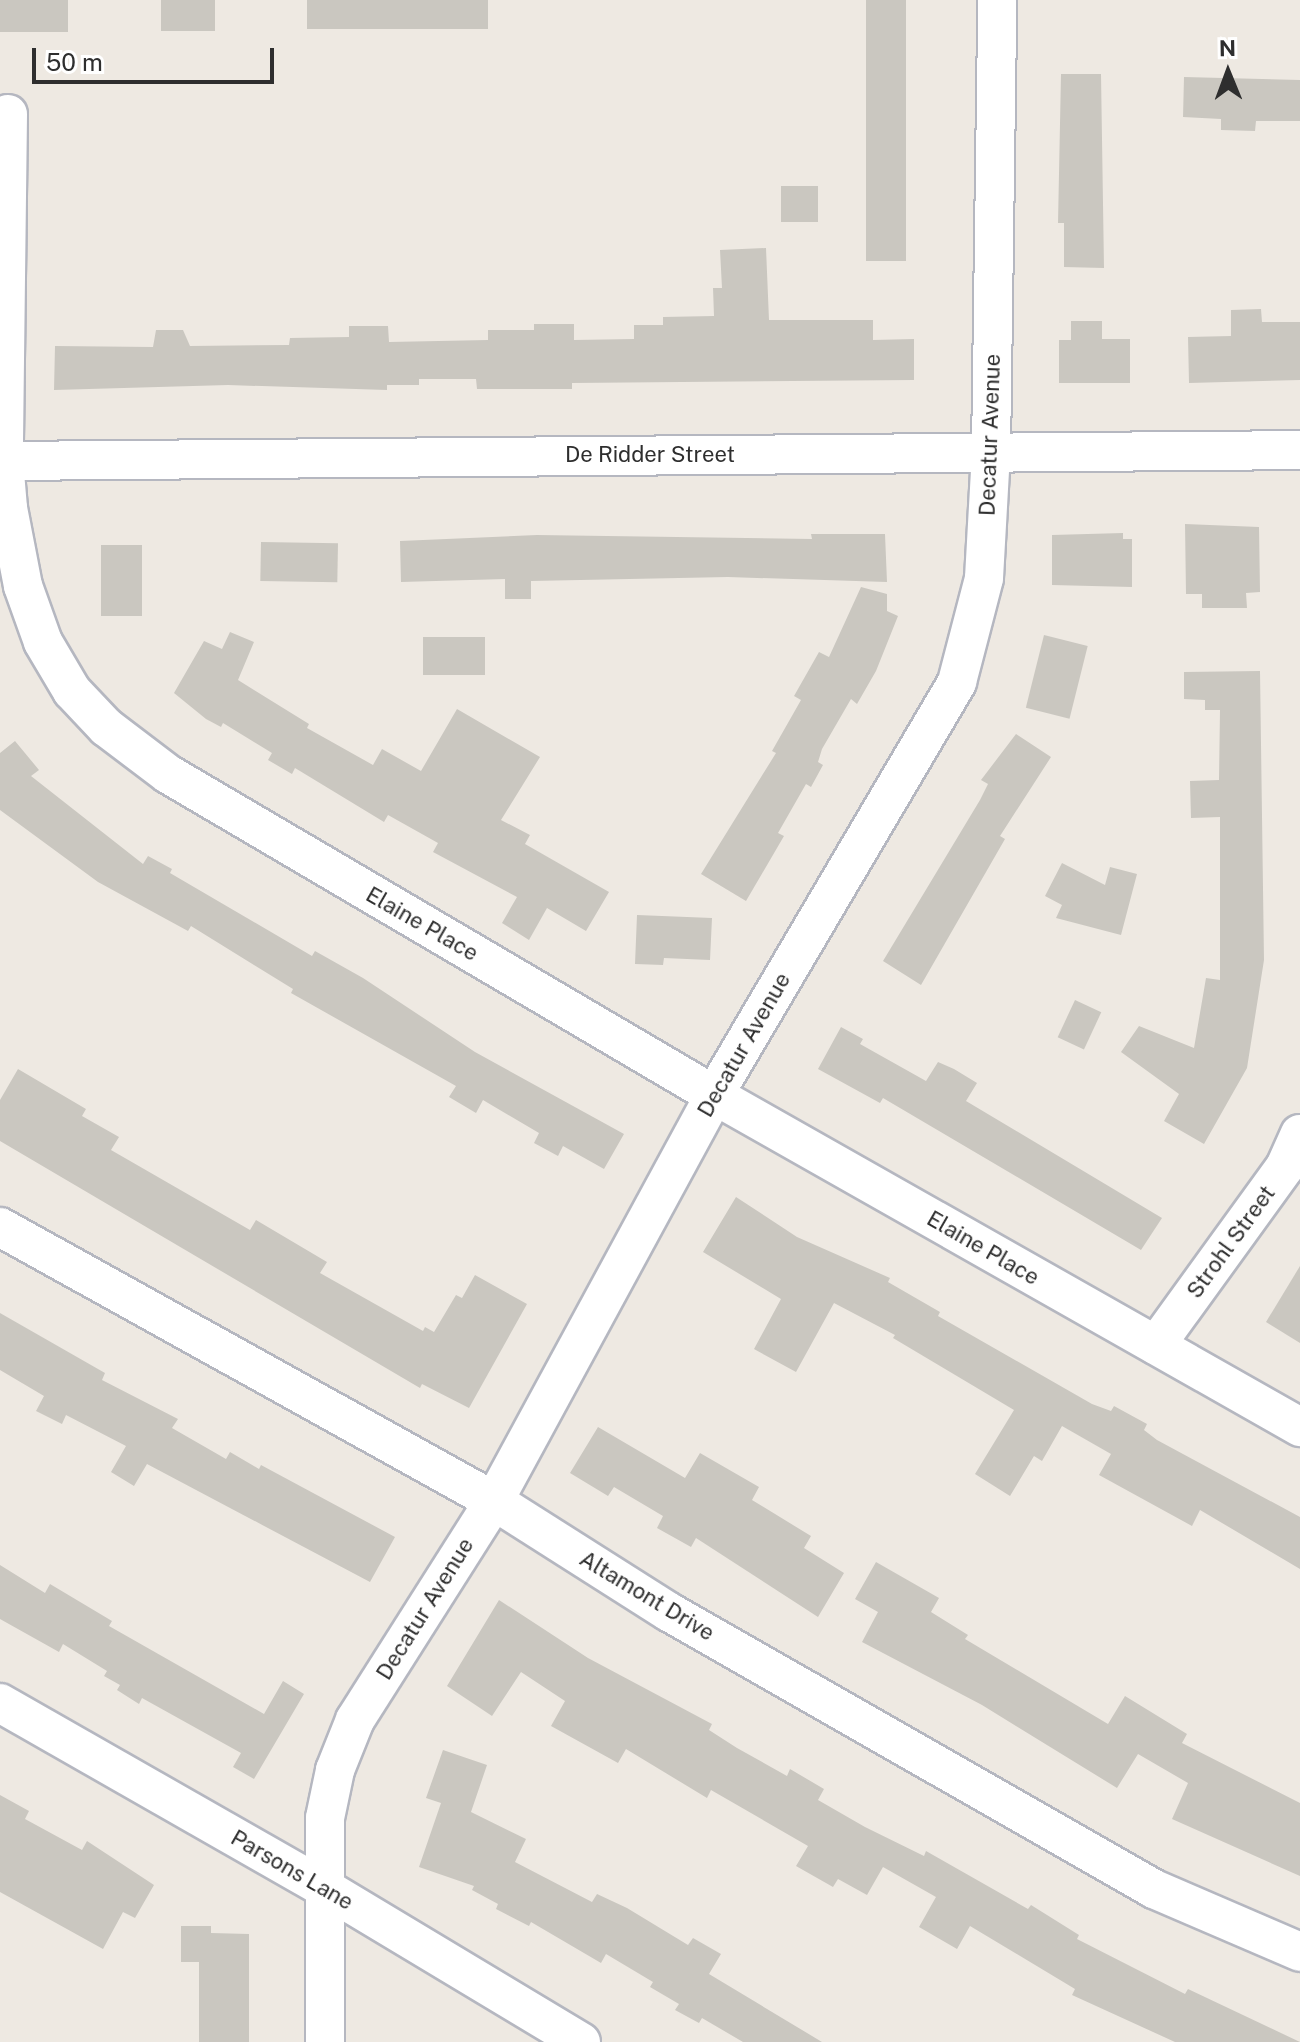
<!DOCTYPE html>
<html>
<head>
<meta charset="utf-8">
<style>
  body { margin:0 }
  #map { position:relative; width:1300px; height:2042px; overflow:hidden; background:#eee9e2; font-family:"Public Sans",sans-serif }
  div>[style] { position:absolute }
  .building>* { inset:0; background:#cac7c0; transform-origin:0 0 }
  .roads { filter:drop-shadow(2px 0 #b5b7c0) drop-shadow(-2px 0 #b5b7c0) drop-shadow(0 2px #b5b7c0) drop-shadow(0 -2px #b5b7c0) }
  .street>* { height:38px; margin:-19px; padding:0 19px; transform-origin:19px; border-radius:19px; background:#fff }
  span { translate:-50% -50%; white-space:nowrap; text-align:center; line-height:1.15; -webkit-text-stroke:6px #fff; paint-order:stroke }
  .street-label { font-size:22px; color:#2e2e2e }
  .north { position:absolute; left:1188px; top:32px; width:80px; height:80px; -webkit-text-stroke:6px #fff; paint-order:stroke; rotate:359deg; font-size:22px; font-weight:700; line-height:32px; text-align:center; color:#2e2e2e }
  .north::after { content:''; display:block; margin:auto; width:28px; height:36px; background:#2e2e2e; clip-path:polygon(50% 0,100% 100%,50% 72%,0 100%) }
  .scale { position:absolute; left:32px; top:48px; width:242px; height:36px; box-sizing:border-box; border:4px solid #2e2e2e; border-top:0; padding-left:10px; font-size:24px; line-height:28px; white-space:nowrap; color:#2e2e2e; -webkit-text-stroke:6px #fff; paint-order:stroke }
</style>
</head>
<body>
<div id="map">
  <div class="building">
    <div style="left:0;top:0;width:68px;height:32px"></div>
    <div style="left:161px;top:0;width:54px;height:31px"></div>
    <div style="left:307px;top:0;width:181px;height:29px"></div>
    <div style="left:866px;top:0;width:40px;height:261px"></div>
    <div style="clip-path:polygon(1061px 74px,1101px 74px,1104px 268px,1064px 267px,1064px 223px,1058px 223px)"></div>
    <div style="clip-path:polygon(1184px 77px,1300px 80px,1300px 121px,1256px 121px,1255px 131px,1221px 130px,1221px 119px,1183px 117px)"></div>
    <div style="left:781px;top:186px;width:37px;height:36px"></div>
    <div style="clip-path:polygon(766px 248px,769px 320px,873px 320px,873px 340px,914px 339px,914px 380px,572px 383px,572px 389px,477px 389px,476px 379px,419px 379px,419px 385px,387px 385px,387px 390px,228px 385px,54px 390px,55px 346px,153px 347px,156px 330px,183px 330px,190px 346px,289px 345px,290px 338px,349px 337px,349px 326px,388px 326px,389px 342px,488px 340px,488px 330px,534px 330px,534px 324px,574px 324px,574px 340px,634px 339px,634px 325px,663px 325px,663px 317px,714px 316px,713px 288px,722px 288px,720px 250px)"></div>
    <div style="clip-path:polygon(1261px 309px,1262px 322px,1300px 322px,1300px 380px,1189px 383px,1188px 337px,1231px 336px,1231px 310px)"></div>
    <div style="clip-path:polygon(1071px 321px,1102px 321px,1102px 339px,1130px 339px,1130px 383px,1059px 383px,1059px 340px,1071px 340px)"></div>
    <div style="clip-path:polygon(1185px 524px,1259px 527px,1260px 592px,1246px 593px,1247px 608px,1202px 608px,1202px 594px,1186px 594px)"></div>
    <div style="clip-path:polygon(1123px 533px,1123px 539px,1132px 539px,1132px 587px,1052px 585px,1052px 535px)"></div>
    <div style="clip-path:polygon(811px 534px,885px 534px,887px 582px,728px 577px,531px 581px,531px 599px,505px 599px,505px 579px,401px 582px,400px 541px,537px 535px,812px 539px)"></div>
    <div style="left:261px;top:542px;width:77px;height:39px;rotate:1deg"></div>
    <div style="left:101px;top:545px;width:41px;height:71px"></div>
    <div style="clip-path:polygon(861px 587px,887px 594px,887px 611px,898px 616px,876px 671px,857px 704px,851px 699px,822px 749px,818px 762px,823px 765px,811px 787px,806px 784px,778px 833px,784px 836px,746px 901px,701px 874px,776px 753px,772px 751px,801px 700px,794px 696px,819px 652px,829px 657px)"></div>
    <div style="clip-path:polygon(230px 632px,254px 642px,238px 680px,309px 724px,307px 728px,373px 765px,382px 749px,421px 771px,457px 709px,540px 757px,501px 820px,530px 835px,525px 844px,609px 892px,586px 931px,547px 908px,529px 940px,502px 923px,517px 897px,433px 852px,438px 843px,388px 815px,384px 822px,295px 768px,292px 774px,268px 760px,272px 753px,223px 723px,221px 727px,206px 719px,174px 693px,204px 641px,222px 649px)"></div>
    <div style="left:1044px;top:635px;width:45px;height:75px;rotate:14deg"></div>
    <div style="left:423px;top:637px;width:62px;height:38px"></div>
    <div style="clip-path:polygon(1260px 671px,1264px 960px,1247px 1068px,1204px 1144px,1164px 1121px,1179px 1094px,1121px 1052px,1139px 1026px,1194px 1048px,1206px 978px,1220px 980px,1220px 817px,1191px 818px,1190px 781px,1219px 780px,1220px 710px,1205px 710px,1205px 700px,1184px 699px,1184px 672px)"></div>
    <div style="clip-path:polygon(1016px 734px,1051px 757px,1000px 836px,1005px 839px,921px 985px,883px 961px,980px 800px,988px 784px,981px 780px)"></div>
    <div style="clip-path:polygon(15px 741px,39px 770px,31px 776px,143px 864px,148px 856px,172px 869px,170px 873px,312px 956px,315px 951px,363px 978px,475px 1052px,624px 1134px,604px 1169px,563px 1146px,558px 1156px,534px 1143px,539px 1133px,483px 1100px,476px 1113px,449px 1097px,456px 1086px,291px 993px,293px 989px,191px 926px,188px 931px,98px 882px,0 810px,0 753px)"></div>
    <div style="clip-path:polygon(1062px 863px,1105px 885px,1110px 867px,1137px 874px,1121px 935px,1056px 918px,1062px 905px,1045px 896px)"></div>
    <div style="clip-path:polygon(637px 915px,712px 918px,710px 960px,664px 958px,663px 965px,635px 964px)"></div>
    <div style="left:1075px;top:1000px;width:29px;height:41px;rotate:25deg"></div>
    <div style="clip-path:polygon(841px 1027px,863px 1039px,860px 1044px,926px 1081px,938px 1062px,954px 1069px,977px 1083px,966px 1101px,1162px 1218px,1141px 1250px,883px 1098px,880px 1103px,818px 1069px)"></div>
    <div style="clip-path:polygon(18px 1069px,86px 1109px,82px 1116px,119px 1137px,111px 1150px,250px 1230px,256px 1220px,327px 1262px,320px 1273px,423px 1331px,425px 1327px,434px 1332px,456px 1295px,462px 1298px,475px 1275px,527px 1304px,469px 1408px,422px 1384px,420px 1388px,0 1141px,0 1100px)"></div>
    <div style="clip-path:polygon(736px 1197px,797px 1237px,890px 1278px,888px 1282px,940px 1312px,938px 1316px,1092px 1404px,1111px 1411px,1114px 1406px,1147px 1424px,1144px 1430px,1157px 1440px,1300px 1517px,1300px 1569px,1200px 1510px,1192px 1526px,1099px 1475px,1111px 1454px,1062px 1426px,1042px 1461px,1034px 1456px,1010px 1496px,975px 1474px,1014px 1410px,893px 1338px,895px 1335px,834px 1303px,796px 1372px,754px 1349px,781px 1299px,703px 1252px)"></div>
    <div style="clip-path:polygon(1300px 1266px,1300px 1343px,1266px 1322px)"></div>
    <div style="clip-path:polygon(0 1313px,105px 1373px,102px 1380px,178px 1419px,172px 1428px,226px 1459px,230px 1452px,259px 1469px,261px 1465px,395px 1537px,370px 1582px,147px 1464px,134px 1486px,111px 1472px,126px 1446px,66px 1415px,62px 1424px,36px 1411px,44px 1396px,0 1370px)"></div>
    <div style="clip-path:polygon(598px 1427px,685px 1478px,700px 1453px,759px 1487px,752px 1500px,811px 1536px,804px 1548px,844px 1573px,818px 1617px,696px 1538px,691px 1547px,657px 1528px,663px 1516px,614px 1487px,608px 1496px,570px 1473px)"></div>
    <div style="clip-path:polygon(876px 1562px,939px 1598px,931px 1612px,968px 1635px,965px 1639px,1108px 1724px,1125px 1696px,1187px 1734px,1182px 1743px,1300px 1803px,1300px 1876px,1172px 1819px,1188px 1783px,1138px 1754px,1117px 1788px,982px 1705px,862px 1642px,878px 1612px,855px 1599px)"></div>
    <div style="clip-path:polygon(0 1565px,45px 1593px,50px 1584px,112px 1621px,109px 1626px,264px 1714px,283px 1681px,304px 1694px,254px 1779px,233px 1767px,241px 1753px,142px 1698px,139px 1704px,117px 1690px,120px 1685px,104px 1676px,107px 1671px,63px 1644px,59px 1652px,0 1619px)"></div>
    <div style="clip-path:polygon(499px 1600px,588px 1658px,712px 1724px,709px 1730px,737px 1748px,787px 1776px,790px 1769px,824px 1789px,818px 1800px,865px 1827px,924px 1856px,926px 1851px,1028px 1909px,1031px 1905px,1079px 1935px,1077px 1939px,1185px 1994px,1188px 1989px,1300px 2042px,1175px 2042px,1072px 1995px,1075px 1989px,970px 1926px,957px 1949px,919px 1927px,936px 1897px,883px 1867px,867px 1895px,838px 1879px,833px 1887px,796px 1866px,808px 1846px,711px 1790px,707px 1798px,626px 1749px,618px 1763px,551px 1726px,565px 1701px,521px 1672px,492px 1716px,447px 1686px)"></div>
    <div style="clip-path:polygon(443px 1750px,487px 1765px,471px 1812px,526px 1839px,515px 1862px,592px 1902px,597px 1894px,627px 1908px,688px 1945px,693px 1938px,721px 1954px,709px 1974px,822px 2042px,743px 2042px,702px 2018px,699px 2023px,675px 2010px,679px 2004px,650px 1987px,653px 1982px,606px 1954px,601px 1963px,531px 1922px,529px 1926px,496px 1909px,498px 1904px,472px 1890px,474px 1886px,419px 1867px,441px 1803px,426px 1798px)"></div>
    <div style="clip-path:polygon(0 1795px,29px 1811px,25px 1819px,82px 1850px,87px 1841px,154px 1885px,135px 1918px,123px 1912px,103px 1949px,0 1892px)"></div>
    <div style="clip-path:polygon(181px 1926px,211px 1926px,211px 1933px,249px 1934px,249px 2042px,199px 2042px,199px 1962px,181px 1962px)"></div>
  </div>
  <div class="roads">
    <div class="street">
      <div style="left:8px;top:114px;width:347px;rotate:90.7deg"></div>
      <div style="left:4px;top:461px;width:47px;rotate:85.1deg"></div>
      <div style="left:8px;top:508px;width:79px;rotate:79.1deg"></div>
      <div style="left:23px;top:586px;width:59px;rotate:70.3deg"></div>
      <div style="left:43px;top:642px;width:57px;rotate:59.4deg"></div>
      <div style="left:72px;top:691px;width:50px;rotate:46.6deg"></div>
      <div style="left:106px;top:727px;width:78px;rotate:37.2deg"></div>
      <div style="left:168px;top:774px;width:633px;rotate:30.45deg"></div>
      <div style="left:714px;top:1095px;width:674px;rotate:29.53deg"></div>
      <div style="left:0;top:461px;width:1300px;rotate:-0.48deg"></div>
      <div style="left:0;top:1227px;width:565px;rotate:29.02deg"></div>
      <div style="left:494px;top:1501px;width:207px;rotate:32.4deg"></div>
      <div style="left:669px;top:1612px;width:559px;rotate:29.73deg"></div>
      <div style="left:1154px;top:1889px;width:159px;rotate:23.3deg"></div>
      <div style="left:1156px;top:1345px;width:220px;rotate:-54.1deg"></div>
      <div style="left:1285px;top:1167px;width:36px;rotate:-66deg"></div>
      <div style="left:0;top:1703px;width:372px;rotate:29.7deg"></div>
      <div style="left:323px;top:1887px;width:301px;rotate:31deg"></div>
      <div style="left:325px;top:2042px;width:224px;rotate:-90deg"></div>
      <div style="left:325px;top:1818px;width:49px;rotate:-78.2deg"></div>
      <div style="left:335px;top:1770px;width:54px;rotate:-68.2deg"></div>
      <div style="left:355px;top:1720px;width:259px;rotate:-57.6deg"></div>
      <div style="left:494px;top:1501px;width:462px;rotate:-61.5deg"></div>
      <div style="left:714px;top:1095px;width:479px;rotate:-59.5deg"></div>
      <div style="left:957px;top:682px;width:107px;rotate:-75.4deg"></div>
      <div style="left:984px;top:578px;width:125px;rotate:-86.8deg"></div>
      <div style="left:991px;top:453px;width:453px;rotate:-89.2deg"></div>
    </div>
  </div>
  <div class="street-label">
    <span style="left:990px;top:435px;rotate:-88deg">Decatur Avenue</span>
    <span style="left:650px;top:455px">De Ridder Street</span>
    <span style="left:422px;top:924px;rotate:30deg">Elaine Place</span>
    <span style="left:744px;top:1045px;rotate:-60deg">Decatur Avenue</span>
    <span style="left:1231px;top:1242px;rotate:-54deg">Strohl Street</span>
    <span style="left:983px;top:1248px;rotate:30deg">Elaine Place</span>
    <span style="left:647px;top:1596px;rotate:31deg">Altamont Drive</span>
    <span style="left:425px;top:1609px;rotate:-58deg">Decatur Avenue</span>
    <span style="left:292px;top:1870px;rotate:30deg">Parsons Lane</span>
  </div>
  <div class="north">N</div>
  <div class="scale">50 m</div>
</div>
</body>
</html>
